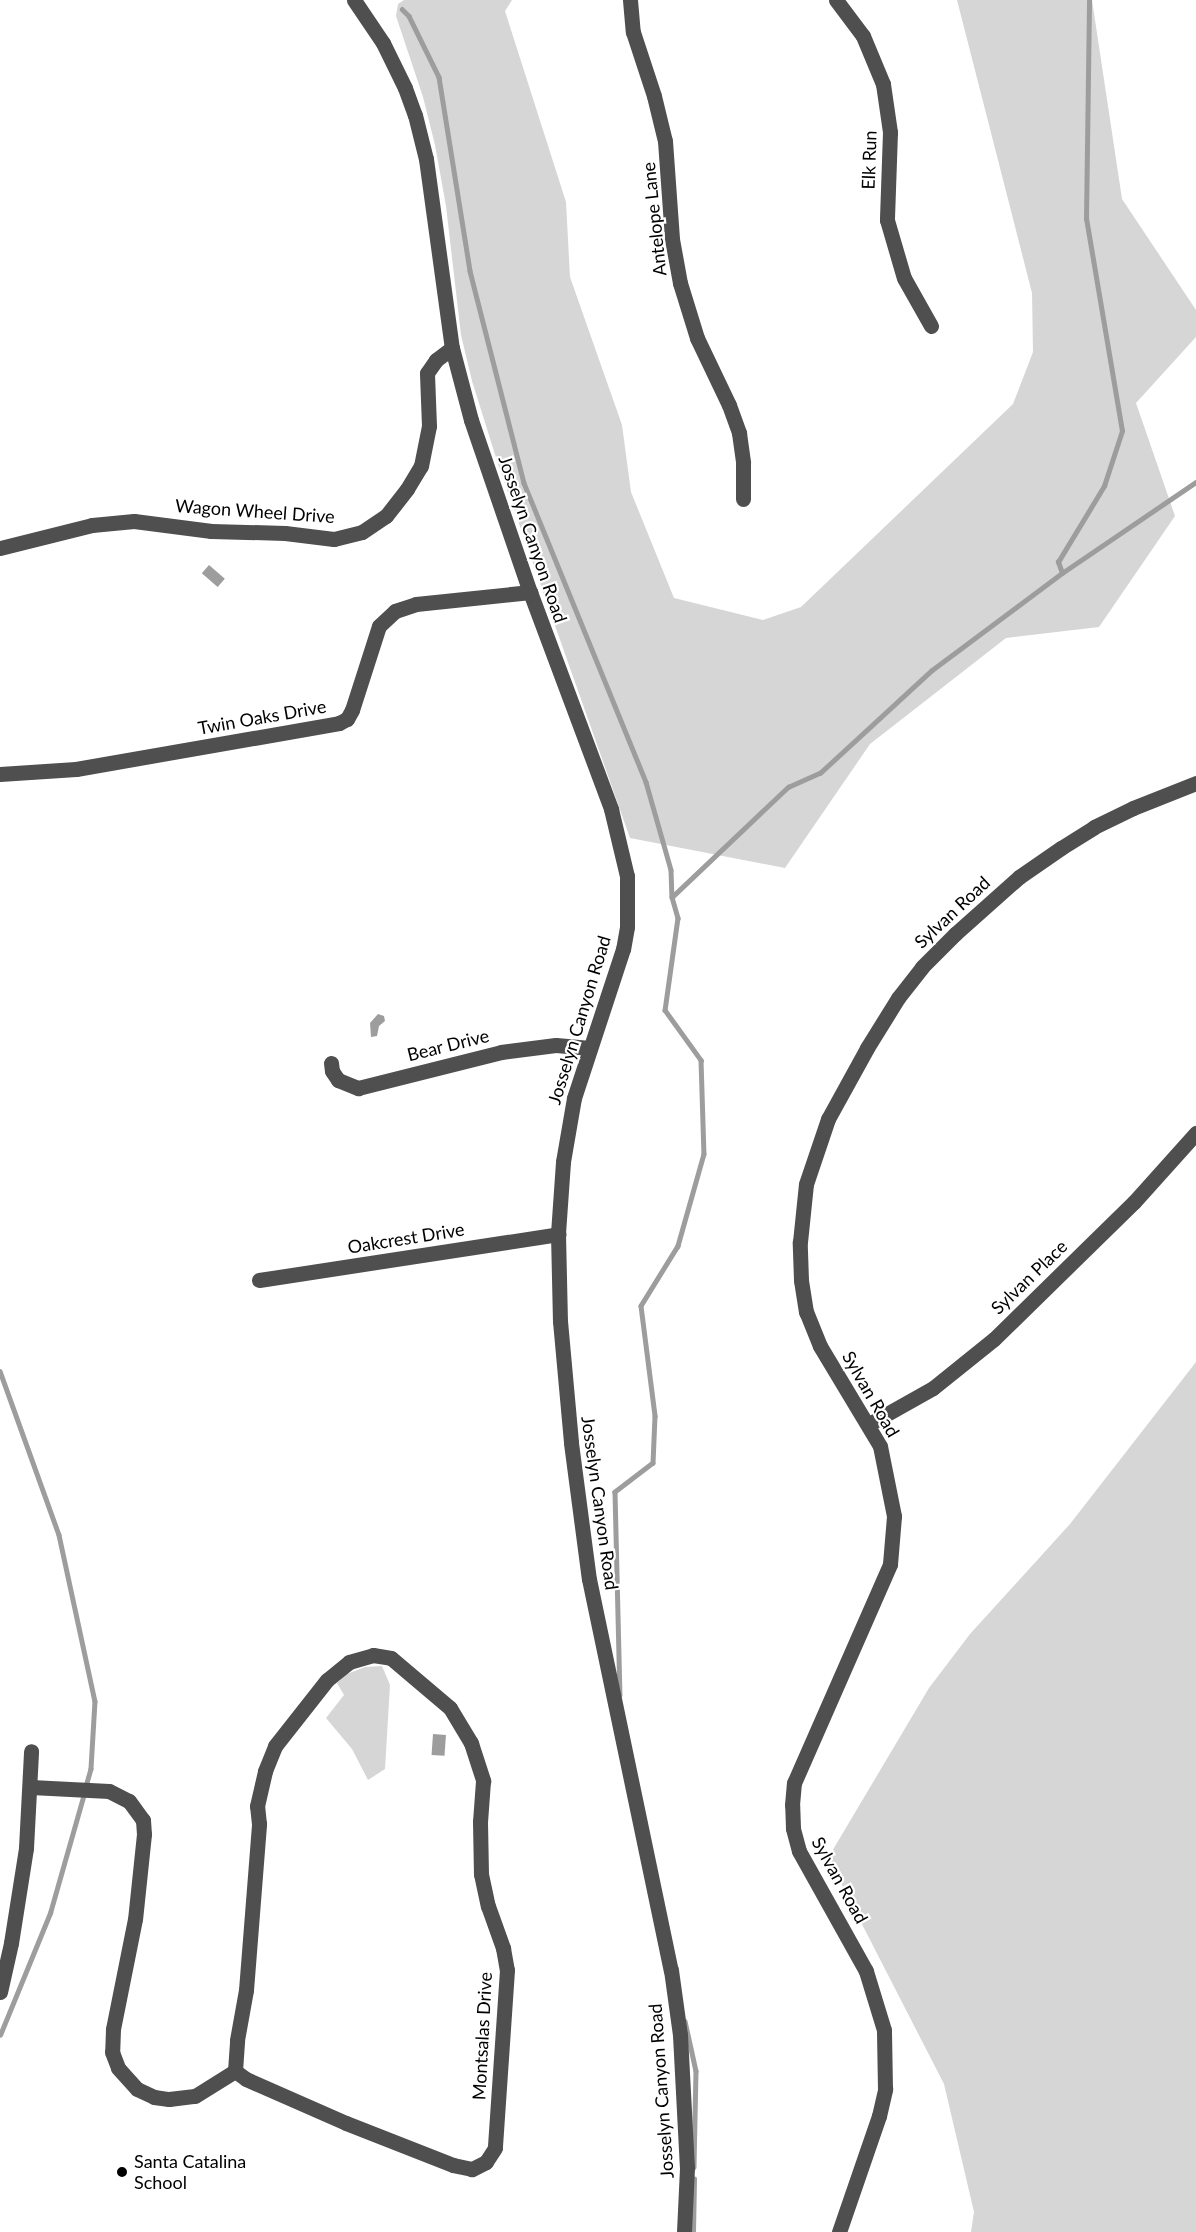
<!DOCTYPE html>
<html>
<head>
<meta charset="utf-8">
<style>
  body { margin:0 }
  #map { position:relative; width:1196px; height:2232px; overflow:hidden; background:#fff; font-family:Lato,sans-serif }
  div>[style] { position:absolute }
  .green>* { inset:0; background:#d6d6d6 }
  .water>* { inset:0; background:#9d9d9d; transform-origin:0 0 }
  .stream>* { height:4.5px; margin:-2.25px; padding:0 2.25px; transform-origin:2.25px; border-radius:2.25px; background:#9d9d9d }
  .minor>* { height:15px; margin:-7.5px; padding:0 7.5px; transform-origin:7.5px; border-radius:7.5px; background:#4f4f4f }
  .dots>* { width:16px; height:16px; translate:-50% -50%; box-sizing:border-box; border:3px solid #fff; border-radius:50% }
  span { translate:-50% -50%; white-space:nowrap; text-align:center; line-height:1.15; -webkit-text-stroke:4.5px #fff; paint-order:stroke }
  .street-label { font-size:18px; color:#000 }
  .poi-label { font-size:18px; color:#000 }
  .left { translate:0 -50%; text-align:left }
</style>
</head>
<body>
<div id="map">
  <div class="green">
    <div style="clip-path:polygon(404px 0,512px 0,505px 11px,566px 202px,570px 277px,622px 425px,631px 492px,674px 598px,763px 620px,801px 607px,1013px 404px,1033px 352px,1032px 293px,957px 0,1092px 0,1122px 199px,1196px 310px,1196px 337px,1136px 403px,1175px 516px,1099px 627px,1006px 638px,870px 744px,785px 868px,630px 838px,498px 464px,472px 381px,461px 335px,446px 206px,435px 145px,423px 97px,396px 16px,398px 4px)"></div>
    <div style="clip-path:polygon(1196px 1362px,1196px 2232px,971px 2232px,974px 2212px,944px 2084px,828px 1858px,929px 1688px,970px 1634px,1070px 1524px)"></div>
    <div style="clip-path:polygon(382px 1666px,390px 1685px,385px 1769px,368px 1780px,352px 1749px,326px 1718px,344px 1695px,337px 1683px,347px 1674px,365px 1667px)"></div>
  </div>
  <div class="water">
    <div style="left:209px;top:565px;width:21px;height:11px;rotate:41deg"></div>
    <div style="clip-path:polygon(378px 1014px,384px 1016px,385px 1021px,379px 1026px,377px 1036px,371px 1037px,370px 1023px)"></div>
    <div style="left:433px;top:1734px;width:13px;height:21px;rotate:4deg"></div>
  </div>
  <div class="stream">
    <div style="left:402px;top:9px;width:10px;rotate:45deg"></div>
    <div style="left:409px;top:16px;width:68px;rotate:63.8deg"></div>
    <div style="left:439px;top:77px;width:196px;rotate:80.9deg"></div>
    <div style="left:470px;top:271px;width:219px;rotate:75.7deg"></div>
    <div style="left:524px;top:483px;width:323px;rotate:67.8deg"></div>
    <div style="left:646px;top:782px;width:91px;rotate:74.1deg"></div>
    <div style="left:671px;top:870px;width:27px;rotate:88deg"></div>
    <div style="left:672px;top:897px;width:22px;rotate:74deg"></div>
    <div style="left:678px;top:918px;width:93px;rotate:98deg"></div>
    <div style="left:665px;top:1010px;width:62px;rotate:54.2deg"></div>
    <div style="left:701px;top:1060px;width:94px;rotate:88.2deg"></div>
    <div style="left:704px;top:1154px;width:96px;rotate:105.8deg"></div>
    <div style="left:678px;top:1246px;width:70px;rotate:121.7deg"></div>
    <div style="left:641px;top:1306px;width:111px;rotate:82.7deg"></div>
    <div style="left:655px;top:1416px;width:47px;rotate:92.4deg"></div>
    <div style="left:653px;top:1463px;width:48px;rotate:142.7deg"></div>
    <div style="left:615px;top:1492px;width:203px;rotate:88.6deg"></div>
    <div style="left:1062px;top:573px;width:12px;rotate:-110deg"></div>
    <div style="left:1058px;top:562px;width:89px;rotate:-58.8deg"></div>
    <div style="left:1104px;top:486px;width:58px;rotate:-71.9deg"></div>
    <div style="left:1122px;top:431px;width:215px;rotate:-99.6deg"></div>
    <div style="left:1086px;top:219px;width:219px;rotate:-89.2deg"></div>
    <div style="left:672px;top:897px;width:160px;rotate:-43.5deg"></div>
    <div style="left:788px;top:787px;width:35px;rotate:-24deg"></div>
    <div style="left:820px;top:773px;width:152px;rotate:-42.6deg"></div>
    <div style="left:932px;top:670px;width:162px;rotate:-36.7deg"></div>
    <div style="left:1062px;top:573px;width:162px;rotate:-34.2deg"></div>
    <div style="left:0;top:1371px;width:174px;rotate:70.2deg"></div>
    <div style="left:59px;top:1535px;width:170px;rotate:77.8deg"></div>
    <div style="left:95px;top:1701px;width:68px;rotate:93.4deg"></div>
    <div style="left:91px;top:1769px;width:18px;rotate:106deg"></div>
    <div style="left:685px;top:2021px;width:51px;rotate:77.6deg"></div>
    <div style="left:696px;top:2071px;width:96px;rotate:91.2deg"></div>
    <div style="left:0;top:2035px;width:132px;rotate:-67.7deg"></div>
    <div style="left:50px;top:1913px;width:124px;rotate:-74.1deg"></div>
    <div style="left:693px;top:2232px;width:53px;rotate:-88.9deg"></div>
  </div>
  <div class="minor">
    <div style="left:354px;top:0;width:52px;rotate:56deg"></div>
    <div style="left:383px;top:43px;width:50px;rotate:63.9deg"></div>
    <div style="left:405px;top:88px;width:29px;rotate:70deg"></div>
    <div style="left:415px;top:115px;width:45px;rotate:76deg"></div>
    <div style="left:426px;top:159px;width:191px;rotate:82.2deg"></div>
    <div style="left:452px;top:348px;width:74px;rotate:75.2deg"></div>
    <div style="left:471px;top:420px;width:182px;rotate:71.1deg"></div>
    <div style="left:530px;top:592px;width:232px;rotate:69.5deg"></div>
    <div style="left:611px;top:809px;width:69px;rotate:76.6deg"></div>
    <div style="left:627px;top:876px;width:51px;rotate:90deg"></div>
    <div style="left:627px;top:927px;width:22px;rotate:100deg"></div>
    <div style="left:623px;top:949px;width:157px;rotate:108.2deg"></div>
    <div style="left:574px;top:1098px;width:65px;rotate:99.8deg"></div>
    <div style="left:563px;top:1162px;width:72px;rotate:94deg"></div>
    <div style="left:558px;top:1234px;width:87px;rotate:88.7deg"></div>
    <div style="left:560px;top:1321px;width:122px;rotate:84.8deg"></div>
    <div style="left:571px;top:1443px;width:137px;rotate:82.5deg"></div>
    <div style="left:589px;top:1579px;width:400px;rotate:78.2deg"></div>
    <div style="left:671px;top:1970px;width:66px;rotate:82.1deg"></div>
    <div style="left:680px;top:2035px;width:133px;rotate:87deg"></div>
    <div style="left:687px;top:2168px;width:64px;rotate:92.7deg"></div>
    <div style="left:630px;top:0;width:32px;rotate:85deg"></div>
    <div style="left:633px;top:32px;width:67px;rotate:71.8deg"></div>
    <div style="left:654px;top:96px;width:46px;rotate:76.3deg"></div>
    <div style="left:665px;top:141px;width:98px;rotate:85.9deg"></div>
    <div style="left:672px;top:239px;width:45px;rotate:79.7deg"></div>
    <div style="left:680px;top:283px;width:58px;rotate:72.8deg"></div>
    <div style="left:697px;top:338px;width:74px;rotate:64.5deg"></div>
    <div style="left:729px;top:405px;width:30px;rotate:70deg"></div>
    <div style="left:739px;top:433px;width:30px;rotate:82deg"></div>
    <div style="left:743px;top:463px;width:36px;rotate:90deg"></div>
    <div style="left:836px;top:0;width:45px;rotate:53.1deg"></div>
    <div style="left:863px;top:36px;width:52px;rotate:67.4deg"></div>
    <div style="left:883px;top:84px;width:49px;rotate:81.7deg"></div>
    <div style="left:890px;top:132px;width:88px;rotate:92deg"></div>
    <div style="left:887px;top:220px;width:60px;rotate:73.7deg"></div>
    <div style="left:904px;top:278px;width:55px;rotate:60.6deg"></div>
    <div style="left:0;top:548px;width:95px;rotate:-14deg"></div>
    <div style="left:92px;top:525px;width:42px;rotate:-5.4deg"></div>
    <div style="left:134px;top:521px;width:78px;rotate:7.4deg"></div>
    <div style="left:211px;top:531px;width:74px;rotate:1.5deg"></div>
    <div style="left:285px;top:533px;width:49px;rotate:7deg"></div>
    <div style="left:334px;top:539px;width:29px;rotate:-14deg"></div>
    <div style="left:362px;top:532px;width:29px;rotate:-34deg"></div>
    <div style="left:386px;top:516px;width:34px;rotate:-52deg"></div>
    <div style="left:407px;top:489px;width:27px;rotate:-59deg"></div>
    <div style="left:421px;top:466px;width:41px;rotate:-78.7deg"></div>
    <div style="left:429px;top:426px;width:53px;rotate:-92.2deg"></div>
    <div style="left:427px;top:373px;width:16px;rotate:-55deg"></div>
    <div style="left:436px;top:360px;width:20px;rotate:-37deg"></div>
    <div style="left:0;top:774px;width:76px;rotate:-3.8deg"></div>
    <div style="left:76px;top:769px;width:267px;rotate:-9.9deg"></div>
    <div style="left:339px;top:723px;width:9px;rotate:-27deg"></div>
    <div style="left:347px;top:719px;width:10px;rotate:-61deg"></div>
    <div style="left:352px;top:710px;width:88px;rotate:-72.2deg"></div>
    <div style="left:379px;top:626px;width:22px;rotate:-43deg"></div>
    <div style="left:395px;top:611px;width:22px;rotate:-18deg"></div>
    <div style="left:416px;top:604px;width:115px;rotate:-6deg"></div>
    <div style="left:331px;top:1063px;width:8px;rotate:83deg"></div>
    <div style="left:332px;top:1071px;width:11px;rotate:56deg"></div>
    <div style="left:338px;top:1080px;width:22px;rotate:22deg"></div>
    <div style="left:358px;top:1088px;width:147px;rotate:-14.1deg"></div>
    <div style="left:501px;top:1052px;width:55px;rotate:-7.3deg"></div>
    <div style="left:556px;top:1045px;width:34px;rotate:5deg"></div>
    <div style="left:259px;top:1280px;width:303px;rotate:-8.7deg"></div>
    <div style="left:869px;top:1424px;width:73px;rotate:-29.4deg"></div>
    <div style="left:933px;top:1388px;width:78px;rotate:-38.8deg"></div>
    <div style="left:994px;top:1339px;width:196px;rotate:-44.4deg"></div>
    <div style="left:1134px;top:1202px;width:93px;rotate:-48.1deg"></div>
    <div style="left:373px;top:1655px;width:18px;rotate:9deg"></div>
    <div style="left:391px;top:1658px;width:77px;rotate:40.3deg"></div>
    <div style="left:450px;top:1708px;width:41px;rotate:59deg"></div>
    <div style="left:471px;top:1743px;width:40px;rotate:72deg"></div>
    <div style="left:483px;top:1781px;width:41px;rotate:94.2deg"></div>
    <div style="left:480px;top:1822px;width:52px;rotate:88.9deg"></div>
    <div style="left:481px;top:1874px;width:33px;rotate:78deg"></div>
    <div style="left:488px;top:1906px;width:45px;rotate:70.3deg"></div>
    <div style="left:503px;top:1948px;width:22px;rotate:80deg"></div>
    <div style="left:507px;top:1970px;width:178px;rotate:93.9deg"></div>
    <div style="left:495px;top:2148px;width:17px;rotate:123deg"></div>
    <div style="left:486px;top:2162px;width:16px;rotate:153deg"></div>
    <div style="left:472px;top:2169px;width:19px;rotate:-168deg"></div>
    <div style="left:453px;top:2165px;width:115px;rotate:-158.6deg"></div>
    <div style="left:346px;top:2123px;width:109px;rotate:-156.3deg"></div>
    <div style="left:246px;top:2079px;width:14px;rotate:-144deg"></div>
    <div style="left:235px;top:2071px;width:31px;rotate:-86deg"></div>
    <div style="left:237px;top:2040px;width:51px;rotate:-79.8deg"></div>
    <div style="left:246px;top:1990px;width:167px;rotate:-85.5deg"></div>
    <div style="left:259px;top:1824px;width:18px;rotate:-96deg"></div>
    <div style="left:257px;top:1806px;width:36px;rotate:-77deg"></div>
    <div style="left:265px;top:1771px;width:27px;rotate:-68deg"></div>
    <div style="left:275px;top:1746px;width:84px;rotate:-51.8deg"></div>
    <div style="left:327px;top:1680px;width:28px;rotate:-39deg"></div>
    <div style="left:349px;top:1662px;width:25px;rotate:-16deg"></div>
    <div style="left:31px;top:1787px;width:78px;rotate:2.9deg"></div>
    <div style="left:109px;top:1791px;width:22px;rotate:27deg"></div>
    <div style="left:129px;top:1801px;width:24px;rotate:54deg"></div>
    <div style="left:143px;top:1820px;width:14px;rotate:86deg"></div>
    <div style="left:144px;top:1834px;width:85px;rotate:96deg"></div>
    <div style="left:135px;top:1919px;width:112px;rotate:101.3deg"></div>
    <div style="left:113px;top:2029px;width:23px;rotate:92deg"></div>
    <div style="left:112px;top:2052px;width:17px;rotate:69deg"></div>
    <div style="left:118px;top:2068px;width:28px;rotate:48deg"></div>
    <div style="left:137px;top:2089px;width:19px;rotate:25deg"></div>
    <div style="left:154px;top:2097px;width:15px;rotate:8deg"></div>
    <div style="left:169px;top:2099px;width:26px;rotate:-7deg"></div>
    <div style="left:195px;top:2096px;width:47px;rotate:-32deg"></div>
    <div style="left:0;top:1992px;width:50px;rotate:-77.3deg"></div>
    <div style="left:11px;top:1943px;width:96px;rotate:-81deg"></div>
    <div style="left:26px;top:1848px;width:97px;rotate:-87deg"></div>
    <div style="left:839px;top:2232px;width:123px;rotate:-71deg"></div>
    <div style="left:879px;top:2116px;width:28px;rotate:-77deg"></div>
    <div style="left:885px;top:2089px;width:59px;rotate:-91deg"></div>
    <div style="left:884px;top:2030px;width:62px;rotate:-107deg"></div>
    <div style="left:866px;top:1971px;width:137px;rotate:-119.2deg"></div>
    <div style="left:799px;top:1851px;width:24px;rotate:-105deg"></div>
    <div style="left:793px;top:1828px;width:23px;rotate:-92deg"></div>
    <div style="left:792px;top:1805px;width:22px;rotate:-85deg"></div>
    <div style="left:794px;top:1783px;width:239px;rotate:-66.3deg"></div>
    <div style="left:890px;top:1564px;width:48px;rotate:-85.2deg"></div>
    <div style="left:894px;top:1516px;width:71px;rotate:-101.3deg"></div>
    <div style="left:880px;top:1446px;width:117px;rotate:-121deg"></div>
    <div style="left:820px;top:1346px;width:37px;rotate:-112deg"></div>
    <div style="left:806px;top:1312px;width:32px;rotate:-99deg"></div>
    <div style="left:801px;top:1280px;width:38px;rotate:-92deg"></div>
    <div style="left:800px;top:1242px;width:58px;rotate:-84.1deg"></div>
    <div style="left:806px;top:1184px;width:69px;rotate:-71.3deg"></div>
    <div style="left:828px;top:1119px;width:81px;rotate:-61.2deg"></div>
    <div style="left:867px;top:1048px;width:59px;rotate:-58.2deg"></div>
    <div style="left:898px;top:998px;width:39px;rotate:-52deg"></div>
    <div style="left:922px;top:967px;width:47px;rotate:-45deg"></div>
    <div style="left:955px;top:934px;width:86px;rotate:-41.7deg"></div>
    <div style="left:1019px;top:877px;width:51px;rotate:-34.6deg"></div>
    <div style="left:1061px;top:848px;width:39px;rotate:-32deg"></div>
    <div style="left:1094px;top:827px;width:43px;rotate:-26deg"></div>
    <div style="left:1133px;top:808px;width:68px;rotate:-21.6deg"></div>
  </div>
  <div class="dots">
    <div style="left:122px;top:2172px;background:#000"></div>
  </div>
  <div class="street-label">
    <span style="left:869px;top:160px;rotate:-88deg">Elk Run</span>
    <span style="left:654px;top:219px;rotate:-96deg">Antelope Lane</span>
    <span style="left:255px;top:511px;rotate:4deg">Wagon Wheel Drive</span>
    <span style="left:533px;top:539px;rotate:71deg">Josselyn Canyon Road</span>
    <span style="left:262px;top:717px;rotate:-10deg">Twin Oaks Drive</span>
    <span style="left:952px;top:912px;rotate:-43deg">Sylvan Road</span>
    <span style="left:579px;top:1020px;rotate:-73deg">Josselyn Canyon Road</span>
    <span style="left:448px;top:1045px;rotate:-14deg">Bear Drive</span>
    <span style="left:406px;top:1238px;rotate:-9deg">Oakcrest Drive</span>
    <span style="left:1029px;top:1277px;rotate:-44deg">Sylvan Place</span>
    <span style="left:871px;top:1394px;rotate:60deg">Sylvan Road</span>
    <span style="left:600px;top:1503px;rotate:82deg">Josselyn Canyon Road</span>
    <span style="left:840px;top:1880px;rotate:61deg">Sylvan Road</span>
    <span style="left:482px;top:2036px;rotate:-87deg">Montsalas Drive</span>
    <span style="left:661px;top:2091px;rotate:-94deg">Josselyn Canyon Road</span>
  </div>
  <div class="poi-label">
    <span class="left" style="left:134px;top:2172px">Santa Catalina<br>School</span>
  </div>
</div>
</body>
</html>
